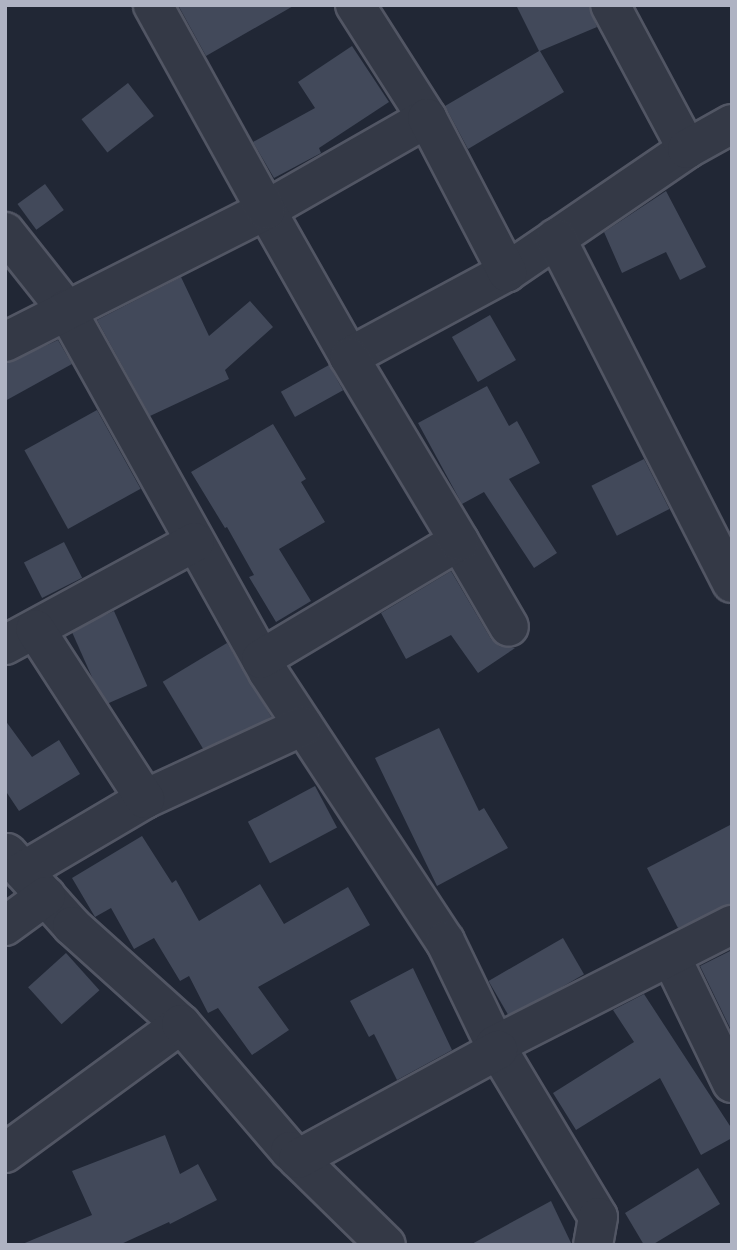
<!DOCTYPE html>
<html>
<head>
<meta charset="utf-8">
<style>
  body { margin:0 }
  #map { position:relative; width:737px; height:1250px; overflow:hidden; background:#212735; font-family:"DM Sans",sans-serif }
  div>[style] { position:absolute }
  .building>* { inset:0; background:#42495a; transform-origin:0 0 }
  .roads { filter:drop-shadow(2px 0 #525664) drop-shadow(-2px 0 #525664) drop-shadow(0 2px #525664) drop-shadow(0 -2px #525664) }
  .minor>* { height:38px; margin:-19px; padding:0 19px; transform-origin:19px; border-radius:19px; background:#343946 }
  span { translate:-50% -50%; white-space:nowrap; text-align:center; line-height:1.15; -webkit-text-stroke:7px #1a1e2a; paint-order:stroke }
  .frame { position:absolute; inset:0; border:7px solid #afb3c3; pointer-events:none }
</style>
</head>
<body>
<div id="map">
  <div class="building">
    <div style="clip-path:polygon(178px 5px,295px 5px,206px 56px)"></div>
    <div style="clip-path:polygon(516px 5px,588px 5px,597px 27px,540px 51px,564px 92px,468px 149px,445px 106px,539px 51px)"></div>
    <div style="clip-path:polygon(352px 46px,389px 102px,319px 148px,321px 153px,274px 178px,253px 142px,315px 108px,298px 82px)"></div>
    <div style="left:128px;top:83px;width:42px;height:59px;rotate:52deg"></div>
    <div style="left:45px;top:184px;width:32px;height:34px;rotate:54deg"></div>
    <div style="clip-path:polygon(666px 191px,706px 267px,680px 280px,666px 252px,622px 273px,604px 232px)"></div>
    <div style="clip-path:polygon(181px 277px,209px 336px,250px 301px,273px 327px,225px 370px,229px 379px,150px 416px,97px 320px)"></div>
    <div style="left:490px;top:315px;width:52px;height:44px;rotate:60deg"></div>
    <div style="clip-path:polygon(58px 340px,72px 364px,5px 401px,5px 364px)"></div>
    <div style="left:329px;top:365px;width:29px;height:55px;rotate:61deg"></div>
    <div style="clip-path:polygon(487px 386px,509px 426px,517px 421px,540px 463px,509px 479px,557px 553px,534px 568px,484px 492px,462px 504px,418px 423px)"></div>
    <div style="left:97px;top:410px;width:90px;height:83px;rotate:61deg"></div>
    <div style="clip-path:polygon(273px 424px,306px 479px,301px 482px,325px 522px,279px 549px,311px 601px,276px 622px,249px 577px,254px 575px,227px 527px,225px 528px,191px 472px)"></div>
    <div style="left:644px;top:459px;width:56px;height:59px;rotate:63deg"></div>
    <div style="left:64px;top:542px;width:40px;height:45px;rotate:63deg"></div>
    <div style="clip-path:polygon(451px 571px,491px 639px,499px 646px,515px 648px,478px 673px,451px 635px,406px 659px,381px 613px)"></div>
    <div style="left:114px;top:611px;width:82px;height:47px;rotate:66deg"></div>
    <div style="left:227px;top:643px;width:86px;height:75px;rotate:59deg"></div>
    <div style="clip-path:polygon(5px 720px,32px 757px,59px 740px,80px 774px,19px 811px,5px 790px)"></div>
    <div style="clip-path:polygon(439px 728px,479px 811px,484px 808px,508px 848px,437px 886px,375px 758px)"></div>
    <div style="left:315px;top:786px;width:47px;height:76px;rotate:62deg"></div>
    <div style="clip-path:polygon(732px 824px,732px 903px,678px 928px,647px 868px)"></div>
    <div style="clip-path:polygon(142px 836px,172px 883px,176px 880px,199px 921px,260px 884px,284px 924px,348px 887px,370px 925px,258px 987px,289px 1030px,252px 1055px,218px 1008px,208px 1013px,189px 976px,180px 981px,154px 938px,134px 949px,111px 908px,95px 917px,72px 878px)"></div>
    <div style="left:563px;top:938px;width:42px;height:86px;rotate:60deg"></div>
    <div style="clip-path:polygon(732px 950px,732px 1032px,700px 966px)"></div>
    <div style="left:66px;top:953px;width:50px;height:51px;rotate:48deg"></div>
    <div style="clip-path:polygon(413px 968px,452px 1050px,397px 1080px,374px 1034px,369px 1037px,350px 1001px)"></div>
    <div style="clip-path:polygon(644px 994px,732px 1129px,732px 1138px,701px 1155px,660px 1078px,576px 1130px,553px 1093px,634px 1042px,613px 1010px)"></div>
    <div style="clip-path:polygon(165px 1135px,180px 1174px,198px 1164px,217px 1200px,170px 1224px,169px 1222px,119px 1245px,20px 1245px,92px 1215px,72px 1171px)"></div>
    <div style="clip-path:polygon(698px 1168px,720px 1204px,652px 1245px,644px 1245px,625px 1213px)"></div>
    <div style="clip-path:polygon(551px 1201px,572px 1245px,470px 1245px)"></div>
  </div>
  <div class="roads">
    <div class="minor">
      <div style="left:355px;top:5px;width:134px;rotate:57.5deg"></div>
      <div style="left:427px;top:118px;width:185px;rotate:150.3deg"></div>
      <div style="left:266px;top:210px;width:169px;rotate:60.5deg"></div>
      <div style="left:349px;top:357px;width:179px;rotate:-28.3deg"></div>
      <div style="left:507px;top:272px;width:218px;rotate:-34.3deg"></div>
      <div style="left:687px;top:149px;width:163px;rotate:-118.1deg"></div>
      <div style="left:427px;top:118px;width:174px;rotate:62.5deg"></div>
      <div style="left:687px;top:149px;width:51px;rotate:-29.1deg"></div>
      <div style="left:5px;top:232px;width:98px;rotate:51.6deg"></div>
      <div style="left:66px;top:309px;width:415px;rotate:60.9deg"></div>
      <div style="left:268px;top:672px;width:322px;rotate:56.7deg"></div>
      <div style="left:445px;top:941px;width:115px;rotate:64.3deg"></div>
      <div style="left:495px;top:1045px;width:200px;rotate:59.1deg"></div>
      <div style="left:598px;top:1217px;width:28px;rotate:100deg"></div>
      <div style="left:556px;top:238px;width:387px;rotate:63deg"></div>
      <div style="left:5px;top:342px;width:292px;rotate:-26.8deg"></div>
      <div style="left:266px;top:210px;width:234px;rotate:-118.9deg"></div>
      <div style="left:459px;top:541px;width:99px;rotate:59.8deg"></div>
      <div style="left:5px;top:645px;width:216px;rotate:-28.5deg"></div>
      <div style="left:261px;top:659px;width:230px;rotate:-30.8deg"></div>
      <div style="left:459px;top:541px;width:214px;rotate:-120.9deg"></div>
      <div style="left:145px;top:799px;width:174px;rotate:-24.8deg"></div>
      <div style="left:7px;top:853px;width:98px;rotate:48.3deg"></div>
      <div style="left:72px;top:926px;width:147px;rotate:42deg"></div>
      <div style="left:23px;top:871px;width:142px;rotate:-30.5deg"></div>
      <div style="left:145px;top:799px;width:202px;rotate:-122.9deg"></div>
      <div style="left:5px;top:926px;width:51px;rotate:-36.2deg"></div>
      <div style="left:671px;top:957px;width:140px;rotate:64.2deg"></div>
      <div style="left:495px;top:1045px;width:266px;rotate:-26.9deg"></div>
      <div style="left:5px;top:1153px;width:218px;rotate:-36.2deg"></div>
      <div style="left:181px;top:1024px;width:167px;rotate:49.4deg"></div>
      <div style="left:290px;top:1151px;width:134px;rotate:44.4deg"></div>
      <div style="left:298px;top:1159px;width:228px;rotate:-28.6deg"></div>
    </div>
  </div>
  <div class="frame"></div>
</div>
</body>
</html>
